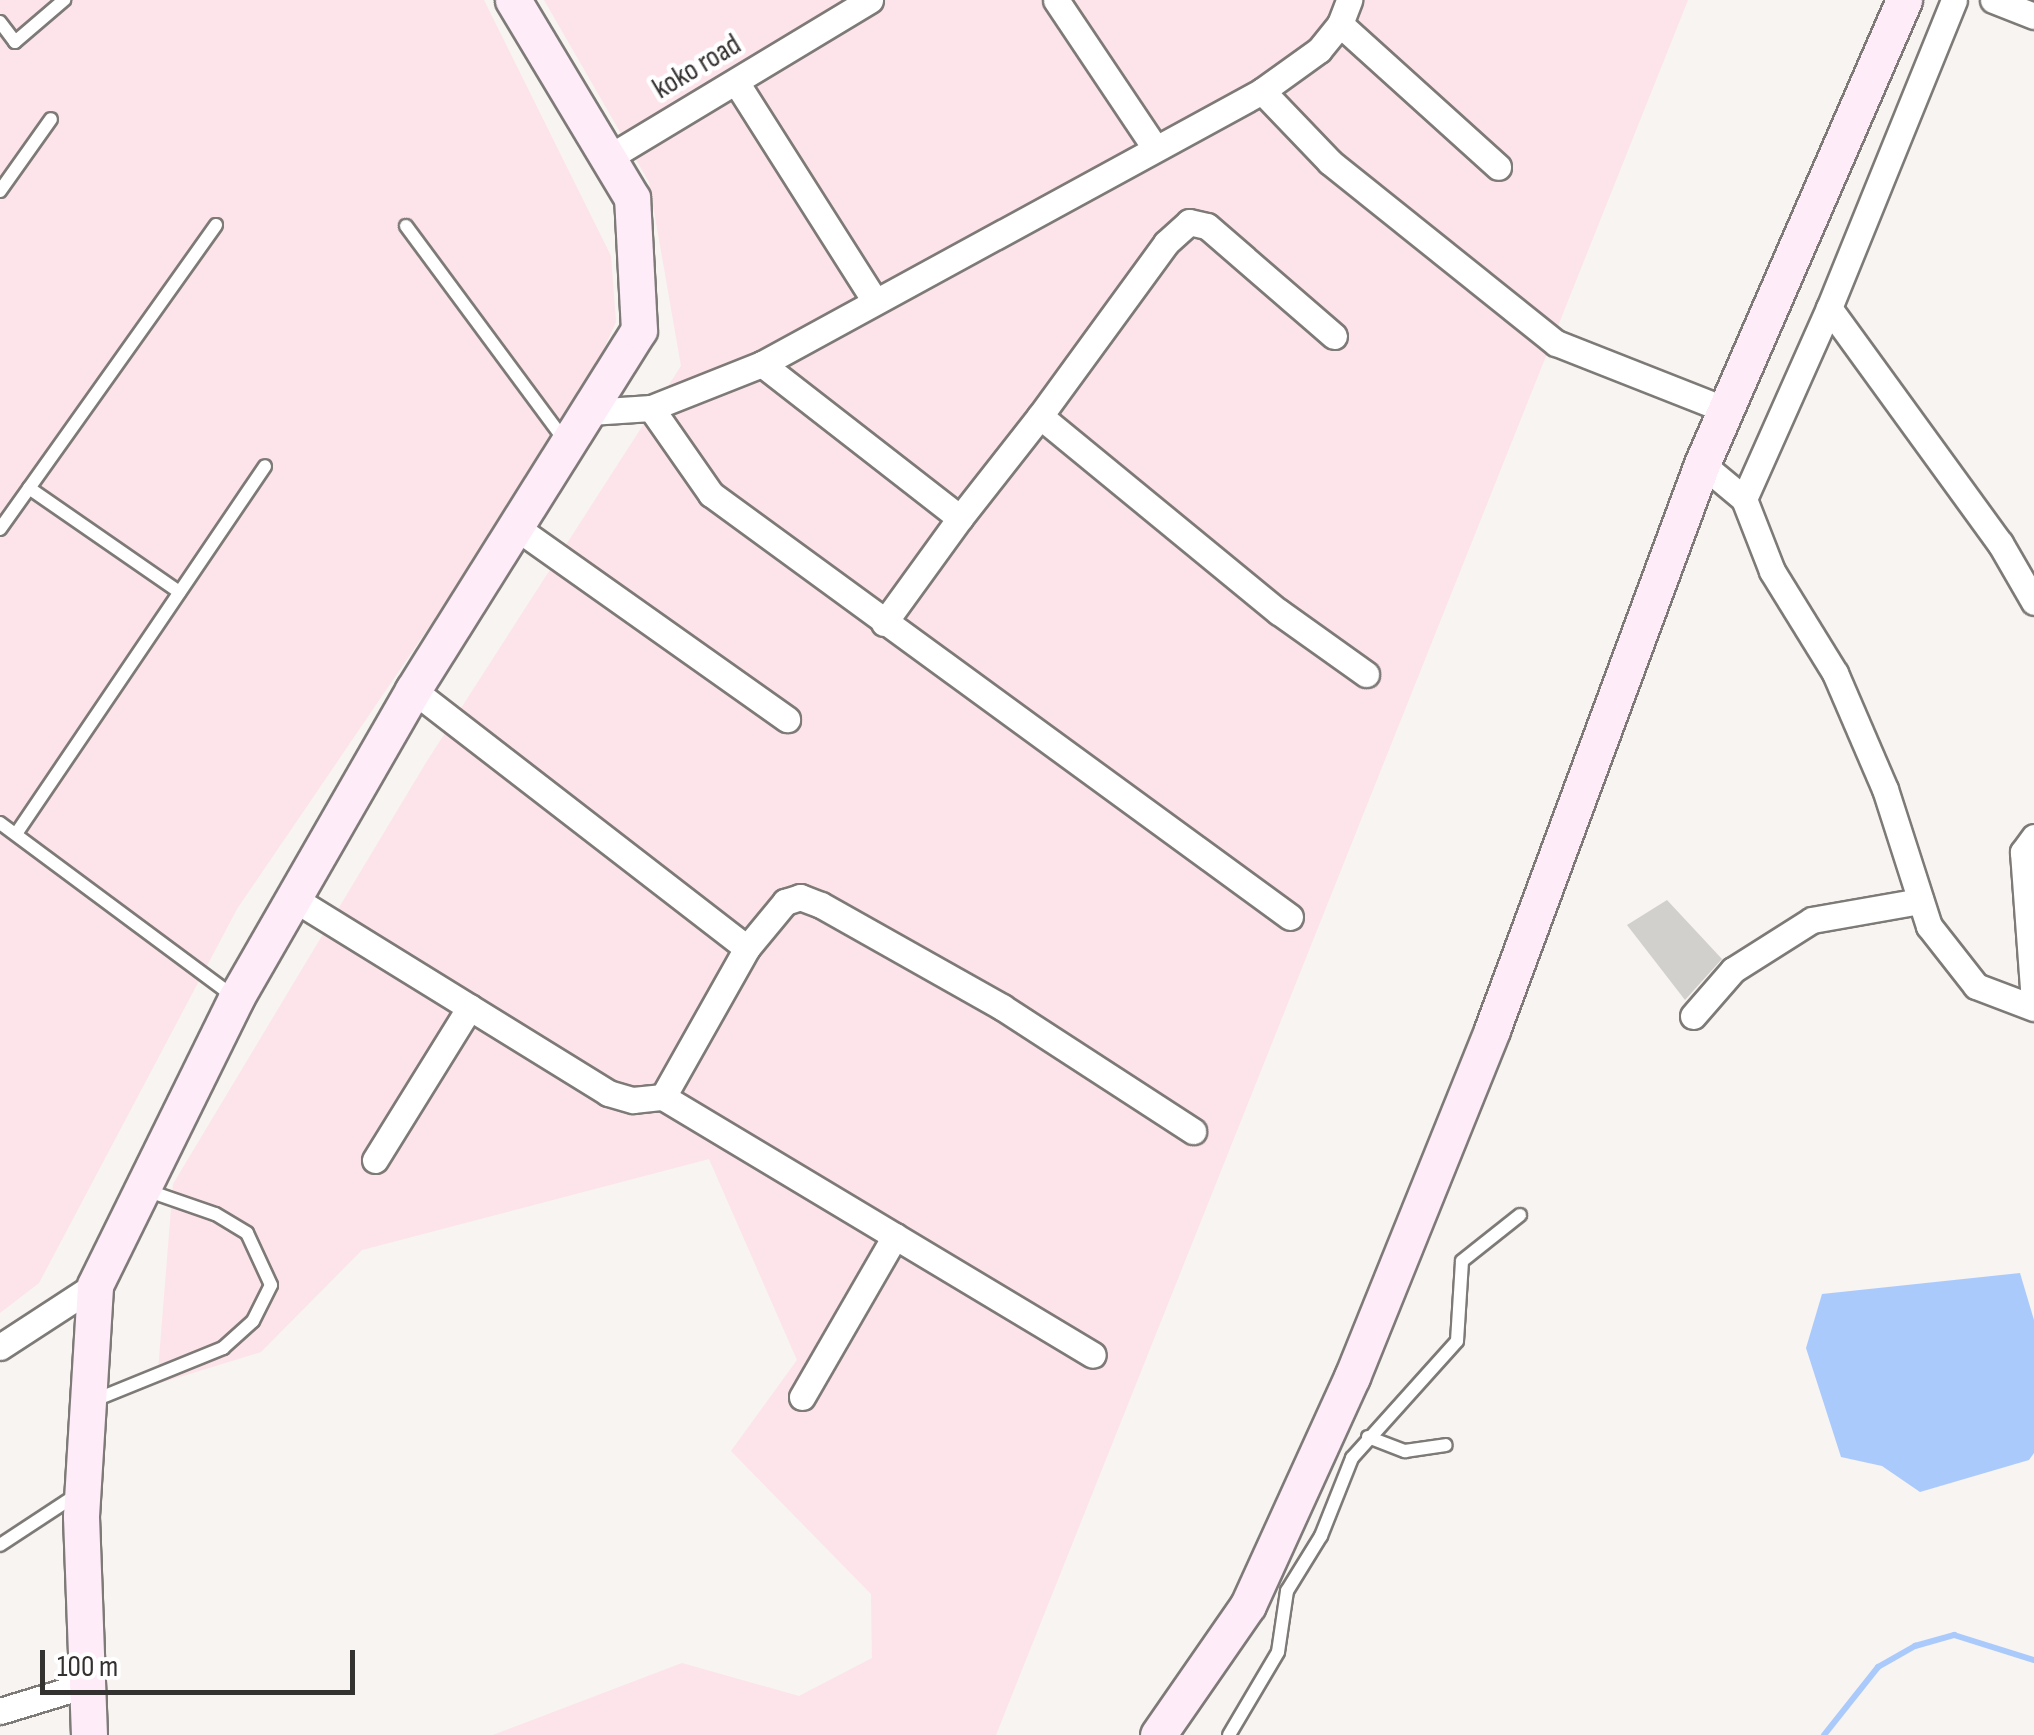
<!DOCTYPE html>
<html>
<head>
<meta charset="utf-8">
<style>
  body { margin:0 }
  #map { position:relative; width:2034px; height:1735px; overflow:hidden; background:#f7f4f1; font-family:"Sofia Sans Condensed",sans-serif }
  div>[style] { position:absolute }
  .industrial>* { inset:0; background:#fde3ea }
  .water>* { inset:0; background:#abcafc }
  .stream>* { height:6px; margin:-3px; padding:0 3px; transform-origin:3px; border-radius:3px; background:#abcafc }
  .building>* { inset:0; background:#d2d0cd }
  .roads { filter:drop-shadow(2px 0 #7d7a77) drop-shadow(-2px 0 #7d7a77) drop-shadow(0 2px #7d7a77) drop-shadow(0 -2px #7d7a77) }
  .lane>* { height:12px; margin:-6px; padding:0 6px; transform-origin:6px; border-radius:6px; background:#fff }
  .street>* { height:25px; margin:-12.5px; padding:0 12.5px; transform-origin:12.5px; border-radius:12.5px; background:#fff }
  .secondary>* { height:35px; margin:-17.5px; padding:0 17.5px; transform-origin:17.5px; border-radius:17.5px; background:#feecf9 }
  span { translate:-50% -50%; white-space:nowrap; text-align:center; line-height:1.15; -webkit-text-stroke:9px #fff; paint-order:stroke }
  .street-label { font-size:30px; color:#343231 }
  .scale { position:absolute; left:40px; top:1650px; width:315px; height:45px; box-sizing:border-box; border:5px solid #343231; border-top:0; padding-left:12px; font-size:30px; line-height:35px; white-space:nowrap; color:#343231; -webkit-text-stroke:8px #fff; paint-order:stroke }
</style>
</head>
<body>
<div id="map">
  <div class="industrial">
    <div style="clip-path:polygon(0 0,484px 0,611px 256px,616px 322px,574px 414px,237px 909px,39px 1283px,0 1313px)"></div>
    <div style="clip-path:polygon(544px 0,1688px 0,996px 1735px,493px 1735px,682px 1663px,799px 1696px,872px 1658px,871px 1594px,731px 1451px,797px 1360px,709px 1159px,362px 1250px,261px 1352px,157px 1384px,173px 1184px,427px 761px,681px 366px,649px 182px)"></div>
  </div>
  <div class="water">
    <div style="clip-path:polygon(2020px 1273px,2034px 1320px,2034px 1453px,2029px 1460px,1920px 1492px,1882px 1466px,1841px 1457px,1806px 1348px,1822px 1294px)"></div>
  </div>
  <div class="stream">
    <div style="left:1824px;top:1735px;width:87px;rotate:-51.5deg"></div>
    <div style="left:1878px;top:1667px;width:43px;rotate:-29.6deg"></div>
    <div style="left:1915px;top:1646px;width:41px;rotate:-15.8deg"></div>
    <div style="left:1954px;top:1635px;width:84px;rotate:17.4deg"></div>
  </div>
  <div class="building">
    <div style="clip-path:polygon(1667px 900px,1722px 959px,1685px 1000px,1627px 925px)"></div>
  </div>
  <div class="roads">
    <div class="lane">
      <div style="left:0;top:22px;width:25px;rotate:53deg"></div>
      <div style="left:15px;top:42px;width:65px;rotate:-40.6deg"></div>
      <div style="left:0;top:191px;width:88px;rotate:-54.7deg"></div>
      <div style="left:406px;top:226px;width:267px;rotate:53.5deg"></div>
      <div style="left:29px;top:488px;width:183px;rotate:34.7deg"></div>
      <div style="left:0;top:529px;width:373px;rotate:-54.6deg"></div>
      <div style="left:0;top:823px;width:292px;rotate:36.6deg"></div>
      <div style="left:16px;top:834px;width:444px;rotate:-55.9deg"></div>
      <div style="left:90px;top:1402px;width:144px;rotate:-22.1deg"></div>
      <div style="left:223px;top:1348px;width:40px;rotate:-42deg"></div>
      <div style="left:253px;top:1321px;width:40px;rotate:-63.4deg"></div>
      <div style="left:271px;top:1285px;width:57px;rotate:-114.8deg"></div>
      <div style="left:247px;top:1233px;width:37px;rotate:-149deg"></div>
      <div style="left:215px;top:1214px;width:76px;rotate:-160.9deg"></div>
      <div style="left:1368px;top:1437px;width:40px;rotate:21deg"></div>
      <div style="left:1405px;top:1451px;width:41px;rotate:-8.3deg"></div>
      <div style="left:0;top:1545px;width:91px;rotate:-33.3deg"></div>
      <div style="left:1229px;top:1735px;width:96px;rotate:-59.4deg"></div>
      <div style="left:1278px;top:1652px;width:62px;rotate:-81.6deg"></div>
      <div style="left:1287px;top:1591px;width:65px;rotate:-58.3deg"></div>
      <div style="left:1321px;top:1536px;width:84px;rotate:-68.3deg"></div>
      <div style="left:1352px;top:1458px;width:157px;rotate:-48.1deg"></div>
      <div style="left:1457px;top:1341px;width:80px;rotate:-86.4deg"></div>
      <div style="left:1462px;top:1261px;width:74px;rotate:-38.4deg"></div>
    </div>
    <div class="street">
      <div style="left:1056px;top:0;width:178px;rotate:56.2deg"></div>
      <div style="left:1993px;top:0;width:44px;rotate:21.3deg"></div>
      <div style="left:1340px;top:24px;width:213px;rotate:42.1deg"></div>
      <div style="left:736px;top:82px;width:259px;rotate:57.6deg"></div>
      <div style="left:1262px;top:91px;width:98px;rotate:46.2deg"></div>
      <div style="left:1330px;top:162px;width:290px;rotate:38.7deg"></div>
      <div style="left:1556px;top:343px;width:183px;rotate:21.5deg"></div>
      <div style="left:608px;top:158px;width:306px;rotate:-31.1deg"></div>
      <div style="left:1829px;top:308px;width:332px;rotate:-67.9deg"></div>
      <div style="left:762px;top:364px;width:251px;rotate:37.9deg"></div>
      <div style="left:960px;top:518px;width:130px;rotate:-51.9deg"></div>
      <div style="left:1040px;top:416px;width:309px;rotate:39.4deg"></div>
      <div style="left:1279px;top:612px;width:107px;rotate:35.5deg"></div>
      <div style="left:651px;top:408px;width:105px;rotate:55.1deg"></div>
      <div style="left:711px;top:494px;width:717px;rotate:36.15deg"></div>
      <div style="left:590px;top:412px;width:61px;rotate:-3.8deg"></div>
      <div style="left:651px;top:408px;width:119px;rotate:-21.6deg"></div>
      <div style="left:762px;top:364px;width:570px;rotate:-28.63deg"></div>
      <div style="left:1262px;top:91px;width:70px;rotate:-35.7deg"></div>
      <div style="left:1319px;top:50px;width:33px;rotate:-51deg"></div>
      <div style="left:1340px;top:24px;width:26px;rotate:-69deg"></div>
      <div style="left:1040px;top:416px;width:214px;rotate:-53.9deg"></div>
      <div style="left:1166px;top:243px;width:31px;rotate:-42deg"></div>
      <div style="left:1189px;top:222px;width:18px;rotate:13deg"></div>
      <div style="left:1207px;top:226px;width:168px;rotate:40.9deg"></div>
      <div style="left:1702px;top:464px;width:55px;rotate:39.8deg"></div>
      <div style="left:1744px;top:499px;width:77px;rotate:68.7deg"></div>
      <div style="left:1772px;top:571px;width:120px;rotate:58.3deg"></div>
      <div style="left:1835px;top:673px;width:126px;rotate:66.7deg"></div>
      <div style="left:1885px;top:789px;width:144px;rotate:72.2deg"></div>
      <div style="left:1929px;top:926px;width:76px;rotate:51.9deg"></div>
      <div style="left:1976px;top:986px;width:62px;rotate:20.8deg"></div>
      <div style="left:1744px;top:499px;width:209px;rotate:-66deg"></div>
      <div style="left:1829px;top:308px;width:291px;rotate:54deg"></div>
      <div style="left:2000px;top:543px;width:68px;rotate:60deg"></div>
      <div style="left:517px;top:528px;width:331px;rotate:35.3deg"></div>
      <div style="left:884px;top:623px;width:130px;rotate:-54.1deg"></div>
      <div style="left:413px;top:690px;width:422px;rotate:37.7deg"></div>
      <div style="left:747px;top:948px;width:171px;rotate:119.4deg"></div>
      <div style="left:2034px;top:837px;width:19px;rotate:126deg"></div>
      <div style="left:2023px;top:852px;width:149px;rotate:85.8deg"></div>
      <div style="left:296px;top:900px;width:367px;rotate:31.7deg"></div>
      <div style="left:608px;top:1093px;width:26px;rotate:16deg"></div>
      <div style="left:633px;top:1100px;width:30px;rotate:-6deg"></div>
      <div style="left:663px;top:1097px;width:501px;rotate:30.96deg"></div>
      <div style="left:747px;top:948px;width:60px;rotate:-50.4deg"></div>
      <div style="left:785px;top:902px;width:16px;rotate:-18deg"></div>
      <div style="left:800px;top:897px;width:22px;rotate:21deg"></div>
      <div style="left:821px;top:905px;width:208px;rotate:29.4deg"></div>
      <div style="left:1002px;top:1007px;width:228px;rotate:33deg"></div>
      <div style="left:1693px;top:1016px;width:61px;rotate:-49deg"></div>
      <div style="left:1733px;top:970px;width:93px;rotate:-32.3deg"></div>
      <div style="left:1812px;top:920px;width:110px;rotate:-10deg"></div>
      <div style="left:375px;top:1160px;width:180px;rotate:-58.2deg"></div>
      <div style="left:0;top:1347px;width:113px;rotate:-33.1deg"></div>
      <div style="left:802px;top:1397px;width:186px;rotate:-60deg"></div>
      <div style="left:0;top:1711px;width:93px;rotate:-16.9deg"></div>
    </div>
    <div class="secondary">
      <div style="left:89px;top:1735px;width:219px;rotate:-92.1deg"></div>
      <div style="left:81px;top:1516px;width:231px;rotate:-86.5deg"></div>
      <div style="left:95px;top:1285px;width:320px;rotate:-63.8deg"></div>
      <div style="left:236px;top:998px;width:355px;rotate:-60.1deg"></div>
      <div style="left:413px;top:690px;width:425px;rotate:-57.9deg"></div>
      <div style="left:639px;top:330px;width:132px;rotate:-93deg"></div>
      <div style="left:632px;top:198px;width:231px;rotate:-121deg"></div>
      <div style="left:1158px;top:1735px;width:158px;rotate:-55.3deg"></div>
      <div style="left:1248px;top:1605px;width:251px;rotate:-65.5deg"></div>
      <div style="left:1352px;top:1377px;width:374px;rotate:-68deg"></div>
      <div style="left:1492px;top:1030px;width:604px;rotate:-69.64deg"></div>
      <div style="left:1702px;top:464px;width:506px;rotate:-66.47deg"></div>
    </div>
  </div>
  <div class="street-label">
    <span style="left:697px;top:67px;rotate:-31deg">koko road</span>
  </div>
  <div class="scale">100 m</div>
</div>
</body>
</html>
